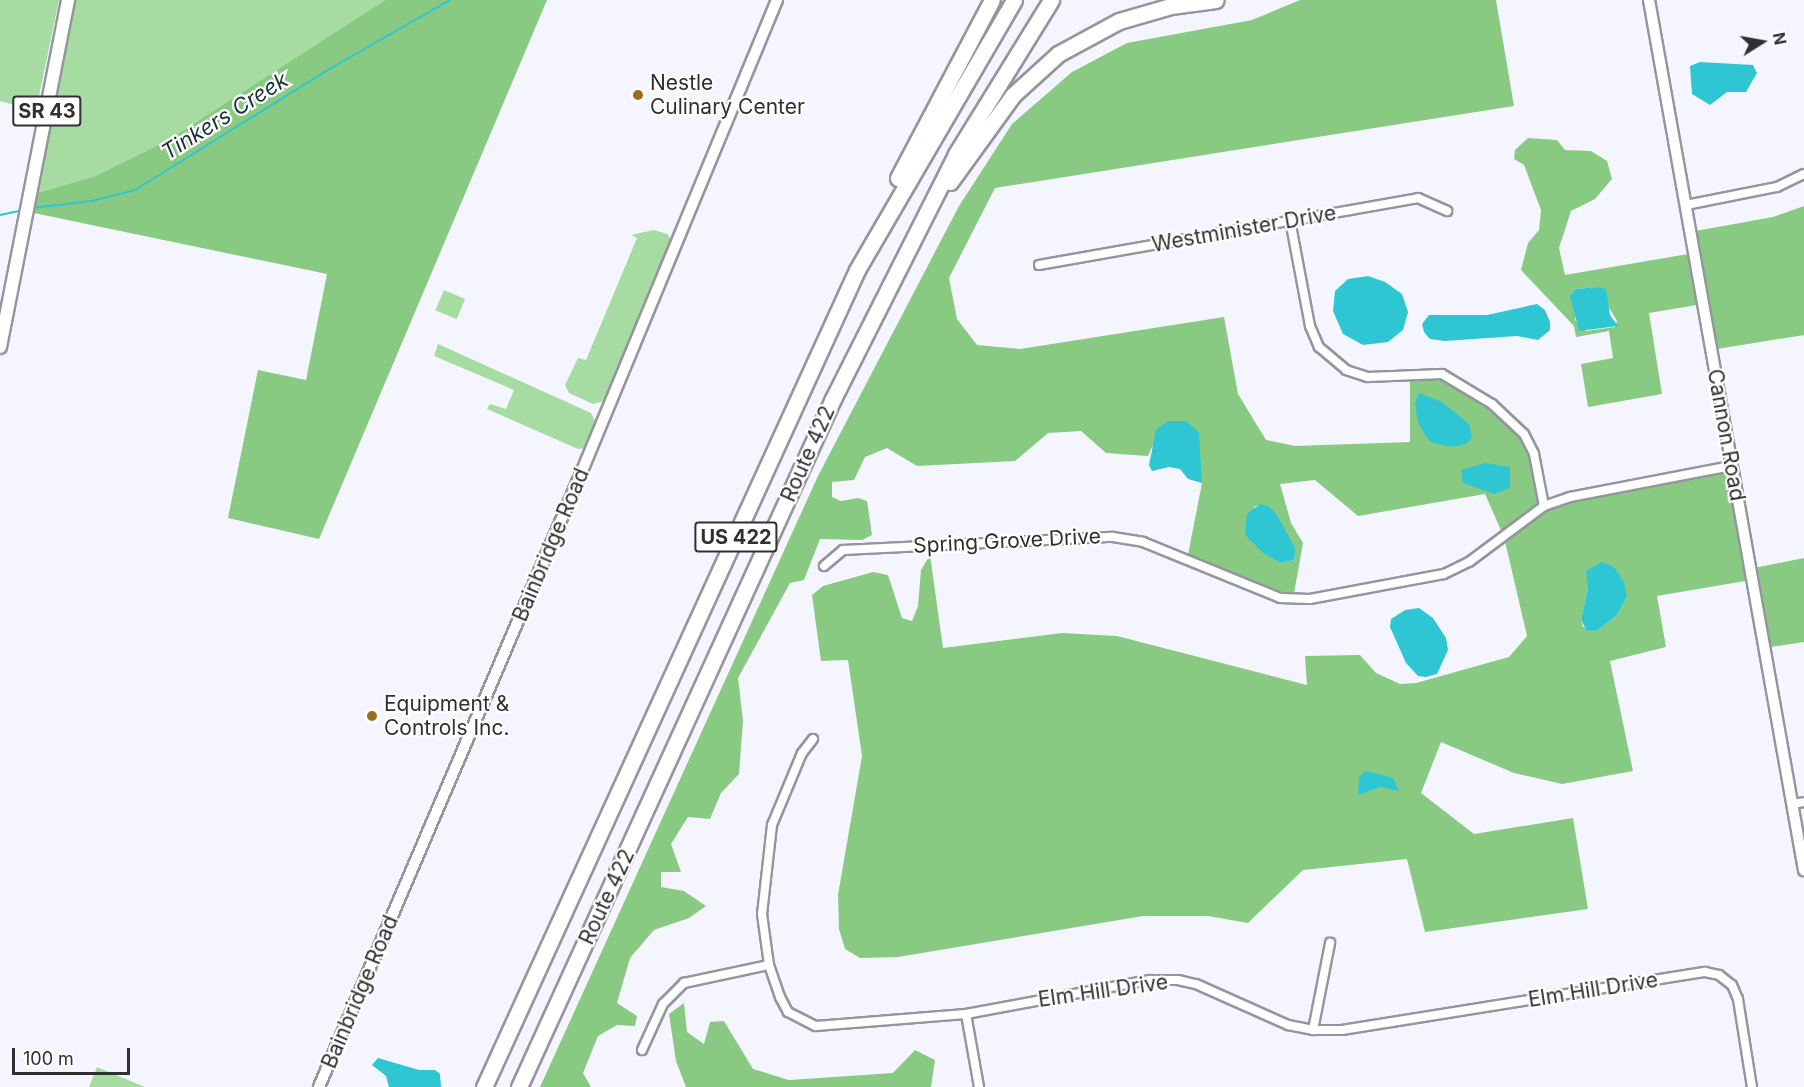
<!DOCTYPE html>
<html>
<head>
<meta charset="utf-8">
<style>
  body { margin:0 }
  #map { position:relative; width:1804px; height:1087px; overflow:hidden; background:#f5f5ff; font-family:Inter,sans-serif }
  div>[style] { position:absolute }
  .green>* { inset:0; background:#a6dca1; transform-origin:0 0 }
  .forest>* { inset:0; background:#88ca82 }
  .water>* { inset:0; background:#2fc6d4 }
  .stream>* { height:2px; margin:-1px; padding:0 1px; transform-origin:1px; border-radius:1px; background:#2fc6d4 }
  .roads { filter:drop-shadow(2px 0 #95959e) drop-shadow(-2px 0 #95959e) drop-shadow(0 2px #95959e) drop-shadow(0 -2px #95959e) }
  .minor>* { height:8px; margin:-4px; padding:0 4px; transform-origin:4px; border-radius:4px; background:#fff }
  .tertiary>* { height:10px; margin:-5px; padding:0 5px; transform-origin:5px; border-radius:5px; background:#fff }
  .secondary>* { height:10px; margin:-5px; padding:0 5px; transform-origin:5px; border-radius:5px; background:#fff }
  .primary>* { height:12px; margin:-6px; padding:0 6px; transform-origin:6px; border-radius:6px; background:#fff }
  .motorway>* { height:15px; margin:-7.5px; padding:0 7.5px; transform-origin:7.5px; border-radius:7.5px; background:#fff }
  .dots>* { width:16px; height:16px; translate:-50% -50%; box-sizing:border-box; border:3px solid #fff; border-radius:50% }
  span { translate:-50% -50%; white-space:nowrap; text-align:center; line-height:1.15; -webkit-text-stroke:4.5px #fff; paint-order:stroke }
  .shield-label span { padding:2px 4px; background:#fff; border:2px solid; border-radius:4px; -webkit-text-stroke-width:0 }
  .shield-label { font-size:20px; color:#303033; font-weight:700 }
  .poi-label { font-size:21px; color:#303033 }
  .left { translate:0 -50%; text-align:left }
  .street-label { font-size:21px; color:#303033 }
  .water-label { font-size:22px; color:#1b3336; font-style:italic }
  .north { position:absolute; left:1732px; top:12px; width:60px; height:60px; -webkit-text-stroke:4px #fff; paint-order:stroke; rotate:79deg; font-size:16px; font-weight:700; line-height:24px; text-align:center; color:#303033 }
  .north::after { content:''; display:block; margin:auto; width:21px; height:27px; background:#303033; clip-path:polygon(50% 0,100% 100%,50% 72%,0 100%) }
  .scale { position:absolute; left:12px; top:1048px; width:118px; height:27px; box-sizing:border-box; border:3px solid #303033; border-top:0; padding-left:8px; font-size:18px; line-height:21px; white-space:nowrap; color:#303033; -webkit-text-stroke:4px #fff; paint-order:stroke }
</style>
</head>
<body>
<div id="map">
  <div class="green">
    <div style="clip-path:polygon(0 0,59px 0,37px 106px,32px 110px,0 101px)"></div>
    <div style="clip-path:polygon(73px 0,385px 0,168px 140px,95px 176px,33px 194px)"></div>
    <div style="clip-path:polygon(654px 230px,667px 234px,676px 245px,612px 399px,593px 404px,569px 393px,565px 385px,578px 358px,586px 360px,637px 238px,631px 235px)"></div>
    <div style="left:444px;top:290px;width:23px;height:22px;rotate:23deg"></div>
    <div style="clip-path:polygon(438px 344px,591px 413px,596px 423px,585px 448px,578px 449px,487px 409px,490px 404px,506px 409px,514px 390px,434px 356px)"></div>
    <div style="clip-path:polygon(97px 1067px,145px 1087px,89px 1087px)"></div>
  </div>
  <div class="forest">
    <div style="clip-path:polygon(385px 0,547px 0,319px 539px,228px 518px,258px 370px,306px 380px,327px 274px,29px 212px,33px 194px,95px 176px,168px 140px)"></div>
    <div style="clip-path:polygon(evenodd,1300px 0,1496px 0,1514px 106px,995px 188px,949px 278px,957px 319px,977px 345px,1020px 349px,1224px 317px,1238px 394px,1266px 440px,1295px 446px,1410px 442px,1410px 375px,1442px 374px,1492px 404px,1524px 434px,1534px 454px,1544px 506px,1728px 469px,1749px 569px,1804px 558px,1804px 642px,1764px 648px,1751px 580px,1657px 596px,1666px 647px,1610px 661px,1633px 771px,1562px 784px,1514px 773px,1441px 742px,1421px 793px,1474px 834px,1573px 818px,1588px 909px,1425px 932px,1407px 859px,1303px 870px,1248px 923px,1208px 916px,1143px 916px,898px 957px,860px 958px,845px 949px,839px 929px,838px 895px,862px 756px,848px 660px,821px 661px,812px 595px,823px 586px,873px 572px,888px 575px,902px 618px,912px 621px,918px 606px,921px 570px,930px 555px,943px 648px,1062px 633px,1117px 636px,1307px 685px,1305px 656px,1360px 655px,1376px 673px,1400px 684px,1416px 683px,1509px 657px,1527px 636px,1504px 537px,1485px 494px,1358px 516px,1315px 480px,1280px 484px,1291px 523px,1303px 543px,1293px 599px,1187px 560px,1202px 483px,1154px 443px,1148px 456px,1106px 453px,1081px 431px,1048px 433px,1015px 461px,917px 466px,887px 448px,865px 457px,854px 480px,832px 482px,832px 497px,841px 501px,858px 498px,867px 501px,872px 535px,862px 540px,820px 539px,804px 580px,790px 583px,738px 678px,743px 721px,739px 774px,721px 793px,710px 819px,688px 817px,671px 844px,681px 872px,661px 872px,661px 887px,684px 891px,706px 906px,689px 918px,654px 930px,630px 958px,617px 1003px,637px 1016px,635px 1026px,617px 1025px,598px 1036px,583px 1073px,591px 1087px,540px 1087px,818px 476px,959px 206px,1012px 124px,1072px 72px,1127px 43px,1252px 20px,1300px 0,1260px 505px,1269px 506px,1296px 550px,1294px 560px,1281px 563px,1254px 507px,1260px 505px,1300px 0,1588px 588px,1627px 597px,1617px 615px,1598px 630px,1583px 627px,1581px 620px,1588px 588px)"></div>
    <div style="clip-path:polygon(evenodd,1528px 138px,1557px 140px,1565px 150px,1591px 151px,1607px 161px,1612px 179px,1595px 199px,1571px 211px,1559px 248px,1565px 275px,1694px 253px,1690px 232px,1773px 217px,1804px 206px,1804px 335px,1711px 350px,1703px 304px,1649px 313px,1662px 394px,1588px 407px,1581px 364px,1613px 358px,1609px 331px,1576px 337px,1574px 326px,1521px 270px,1528px 243px,1539px 230px,1541px 210px,1524px 165px,1514px 159px,1515px 150px,1528px 138px,1597px 287px,1617px 321px,1615px 327px,1586px 331px,1575px 320px,1576px 289px,1597px 287px)"></div>
    <div style="clip-path:polygon(684px 1003px,687px 1032px,704px 1044px,710px 1022px,724px 1021px,753px 1069px,789px 1080px,893px 1073px,915px 1050px,935px 1060px,931px 1087px,686px 1087px,676px 1061px,669px 1014px)"></div>
  </div>
  <div class="water">
    <div style="clip-path:polygon(1700px 62px,1753px 65px,1757px 73px,1746px 92px,1727px 92px,1710px 105px,1692px 94px,1690px 66px)"></div>
    <div style="clip-path:polygon(1368px 276px,1385px 282px,1402px 294px,1408px 312px,1403px 330px,1388px 342px,1363px 345px,1343px 334px,1333px 311px,1335px 291px,1348px 279px)"></div>
    <div style="clip-path:polygon(1597px 287px,1606px 289px,1610px 315px,1618px 326px,1579px 331px,1570px 296px,1576px 289px)"></div>
    <div style="clip-path:polygon(1537px 304px,1545px 310px,1550px 322px,1550px 330px,1538px 340px,1517px 336px,1445px 341px,1430px 339px,1424px 332px,1422px 324px,1429px 315px,1487px 315px)"></div>
    <div style="clip-path:polygon(1419px 393px,1442px 402px,1469px 424px,1472px 437px,1467px 444px,1451px 447px,1430px 442px,1418px 423px,1415px 402px)"></div>
    <div style="clip-path:polygon(1168px 421px,1186px 421px,1199px 433px,1202px 483px,1188px 479px,1180px 469px,1169px 467px,1152px 471px,1149px 465px,1156px 430px)"></div>
    <div style="clip-path:polygon(1485px 463px,1510px 467px,1510px 488px,1494px 494px,1463px 483px,1461px 470px)"></div>
    <div style="clip-path:polygon(1260px 504px,1269px 506px,1277px 515px,1296px 550px,1294px 560px,1281px 563px,1263px 553px,1245px 535px,1247px 514px)"></div>
    <div style="clip-path:polygon(1602px 562px,1614px 567px,1624px 582px,1627px 597px,1617px 615px,1598px 630px,1587px 631px,1581px 620px,1588px 588px,1586px 571px)"></div>
    <div style="clip-path:polygon(1419px 608px,1433px 618px,1446px 638px,1448px 650px,1437px 674px,1426px 677px,1418px 676px,1406px 663px,1390px 627px,1391px 619px,1405px 610px)"></div>
    <div style="clip-path:polygon(1366px 771px,1393px 778px,1399px 791px,1380px 787px,1358px 795px,1359px 777px)"></div>
    <div style="clip-path:polygon(378px 1058px,419px 1070px,435px 1070px,440px 1074px,441px 1087px,389px 1087px,386px 1076px,372px 1065px)"></div>
  </div>
  <div class="stream">
    <div style="left:32px;top:208px;width:60px;rotate:-6.7deg"></div>
    <div style="left:92px;top:201px;width:44px;rotate:-14.3deg"></div>
    <div style="left:135px;top:190px;width:225px;rotate:-31.9deg"></div>
    <div style="left:326px;top:71px;width:143px;rotate:-29.8deg"></div>
    <div style="left:0;top:215px;width:25px;rotate:-12deg"></div>
  </div>
  <div class="roads">
    <div class="minor">
      <div style="left:1686px;top:205px;width:93px;rotate:-11.2deg"></div>
      <div style="left:1777px;top:187px;width:30px;rotate:-26deg"></div>
      <div style="left:1290px;top:220px;width:108px;rotate:79.3deg"></div>
      <div style="left:1310px;top:326px;width:23px;rotate:67deg"></div>
      <div style="left:1319px;top:347px;width:35px;rotate:40deg"></div>
      <div style="left:1346px;top:370px;width:23px;rotate:18deg"></div>
      <div style="left:1368px;top:377px;width:74px;rotate:-2.3deg"></div>
      <div style="left:1442px;top:374px;width:58px;rotate:31deg"></div>
      <div style="left:1492px;top:404px;width:44px;rotate:43.2deg"></div>
      <div style="left:1524px;top:434px;width:22px;rotate:63deg"></div>
      <div style="left:1534px;top:454px;width:53px;rotate:79.1deg"></div>
      <div style="left:1039px;top:265px;width:385px;rotate:-10deg"></div>
      <div style="left:1418px;top:198px;width:32px;rotate:24deg"></div>
      <div style="left:824px;top:566px;width:25px;rotate:-40deg"></div>
      <div style="left:843px;top:550px;width:270px;rotate:-2.8deg"></div>
      <div style="left:1113px;top:537px;width:30px;rotate:9deg"></div>
      <div style="left:1143px;top:542px;width:148px;rotate:22.2deg"></div>
      <div style="left:1280px;top:598px;width:30px;rotate:2deg"></div>
      <div style="left:1310px;top:599px;width:136px;rotate:-10.6deg"></div>
      <div style="left:1444px;top:574px;width:28px;rotate:-26deg"></div>
      <div style="left:1469px;top:562px;width:94px;rotate:-36.7deg"></div>
      <div style="left:1544px;top:506px;width:28px;rotate:-19deg"></div>
      <div style="left:1570px;top:497px;width:164px;rotate:-10.9deg"></div>
      <div style="left:813px;top:739px;width:18px;rotate:128deg"></div>
      <div style="left:802px;top:753px;width:78px;rotate:112.6deg"></div>
      <div style="left:772px;top:825px;width:90px;rotate:96.4deg"></div>
      <div style="left:762px;top:914px;width:51px;rotate:82.2deg"></div>
      <div style="left:769px;top:965px;width:34px;rotate:71deg"></div>
      <div style="left:780px;top:997px;width:17px;rotate:62deg"></div>
      <div style="left:788px;top:1012px;width:31px;rotate:27deg"></div>
      <div style="left:816px;top:1026px;width:150px;rotate:-4.6deg"></div>
      <div style="left:966px;top:1014px;width:187px;rotate:-10.5deg"></div>
      <div style="left:1150px;top:980px;width:28px"></div>
      <div style="left:1178px;top:980px;width:18px;rotate:13deg"></div>
      <div style="left:1196px;top:984px;width:101px;rotate:24deg"></div>
      <div style="left:1288px;top:1025px;width:25px;rotate:11deg"></div>
      <div style="left:1313px;top:1030px;width:29px"></div>
      <div style="left:1342px;top:1030px;width:368px;rotate:-9.1deg"></div>
      <div style="left:1705px;top:972px;width:14px;rotate:12deg"></div>
      <div style="left:1719px;top:975px;width:16px;rotate:38deg"></div>
      <div style="left:1732px;top:985px;width:15px;rotate:67deg"></div>
      <div style="left:1738px;top:999px;width:89px;rotate:81deg"></div>
      <div style="left:1792px;top:804px;width:12px;rotate:-9deg"></div>
      <div style="left:966px;top:1014px;width:74px;rotate:79.9deg"></div>
      <div style="left:1313px;top:1030px;width:89px;rotate:-78.9deg"></div>
      <div style="left:642px;top:1050px;width:51px;rotate:-65.5deg"></div>
      <div style="left:663px;top:1004px;width:30px;rotate:-45deg"></div>
      <div style="left:684px;top:983px;width:87px;rotate:-12deg"></div>
    </div>
    <div class="tertiary">
      <div style="left:319px;top:1087px;width:670px;rotate:-66.88deg"></div>
      <div style="left:582px;top:471px;width:510px;rotate:-67.51deg"></div>
    </div>
    <div class="secondary">
      <div style="left:1649px;top:0;width:884px;rotate:79.9deg"></div>
    </div>
    <div class="primary">
      <div style="left:0;top:347px;width:354px;rotate:-78.9deg"></div>
    </div>
    <div class="motorway">
      <div style="left:898px;top:178px;width:201px;rotate:-62.2deg"></div>
      <div style="left:950px;top:182px;width:107px;rotate:-54.1deg"></div>
      <div style="left:1013px;top:95px;width:61px;rotate:-42.3deg"></div>
      <div style="left:1058px;top:54px;width:69px;rotate:-28.4deg"></div>
      <div style="left:1119px;top:21px;width:54px;rotate:-16.1deg"></div>
      <div style="left:1171px;top:6px;width:45px;rotate:-7.6deg"></div>
      <div style="left:484px;top:1087px;width:898px;rotate:-65.46deg"></div>
      <div style="left:857px;top:270px;width:312px;rotate:-59.8deg"></div>
      <div style="left:519px;top:1087px;width:756px;rotate:-65.47deg"></div>
      <div style="left:833px;top:399px;width:274px;rotate:-63.3deg"></div>
      <div style="left:956px;top:154px;width:181px;rotate:-58.3deg"></div>
    </div>
  </div>
  <div class="dots">
    <div style="left:638px;top:95px;background:#96701a"></div>
    <div style="left:372px;top:716px;background:#96701a"></div>
  </div>
  <div class="shield-label">
    <span style="left:47px;top:111px">SR 43</span>
    <span style="left:736px;top:537px">US 422</span>
  </div>
  <div class="poi-label">
    <span class="left" style="left:650px;top:95px">Nestle<br>Culinary Center</span>
    <span class="left" style="left:384px;top:716px">Equipment &amp;<br>Controls Inc.</span>
  </div>
  <div class="street-label">
    <span style="left:1244px;top:229px;rotate:-10deg">Westminister Drive</span>
    <span style="left:1726px;top:435px;rotate:80deg">Cannon Road</span>
    <span style="left:808px;top:454px;rotate:-66deg">Route 422</span>
    <span style="left:1007px;top:541px;rotate:-3deg">Spring Grove Drive</span>
    <span style="left:551px;top:545px;rotate:-67deg">Bainbridge Road</span>
    <span style="left:607px;top:897px;rotate:-65deg">Route 422</span>
    <span style="left:1593px;top:990px;rotate:-9deg">Elm Hill Drive</span>
    <span style="left:1103px;top:991px;rotate:-8deg">Elm Hill Drive</span>
    <span style="left:360px;top:992px;rotate:-67deg">Bainbridge Road</span>
  </div>
  <div class="water-label">
    <span style="left:225px;top:116px;rotate:-32deg">Tinkers Creek</span>
  </div>
  <div class="north">N</div>
  <div class="scale">100 m</div>
</div>
</body>
</html>
